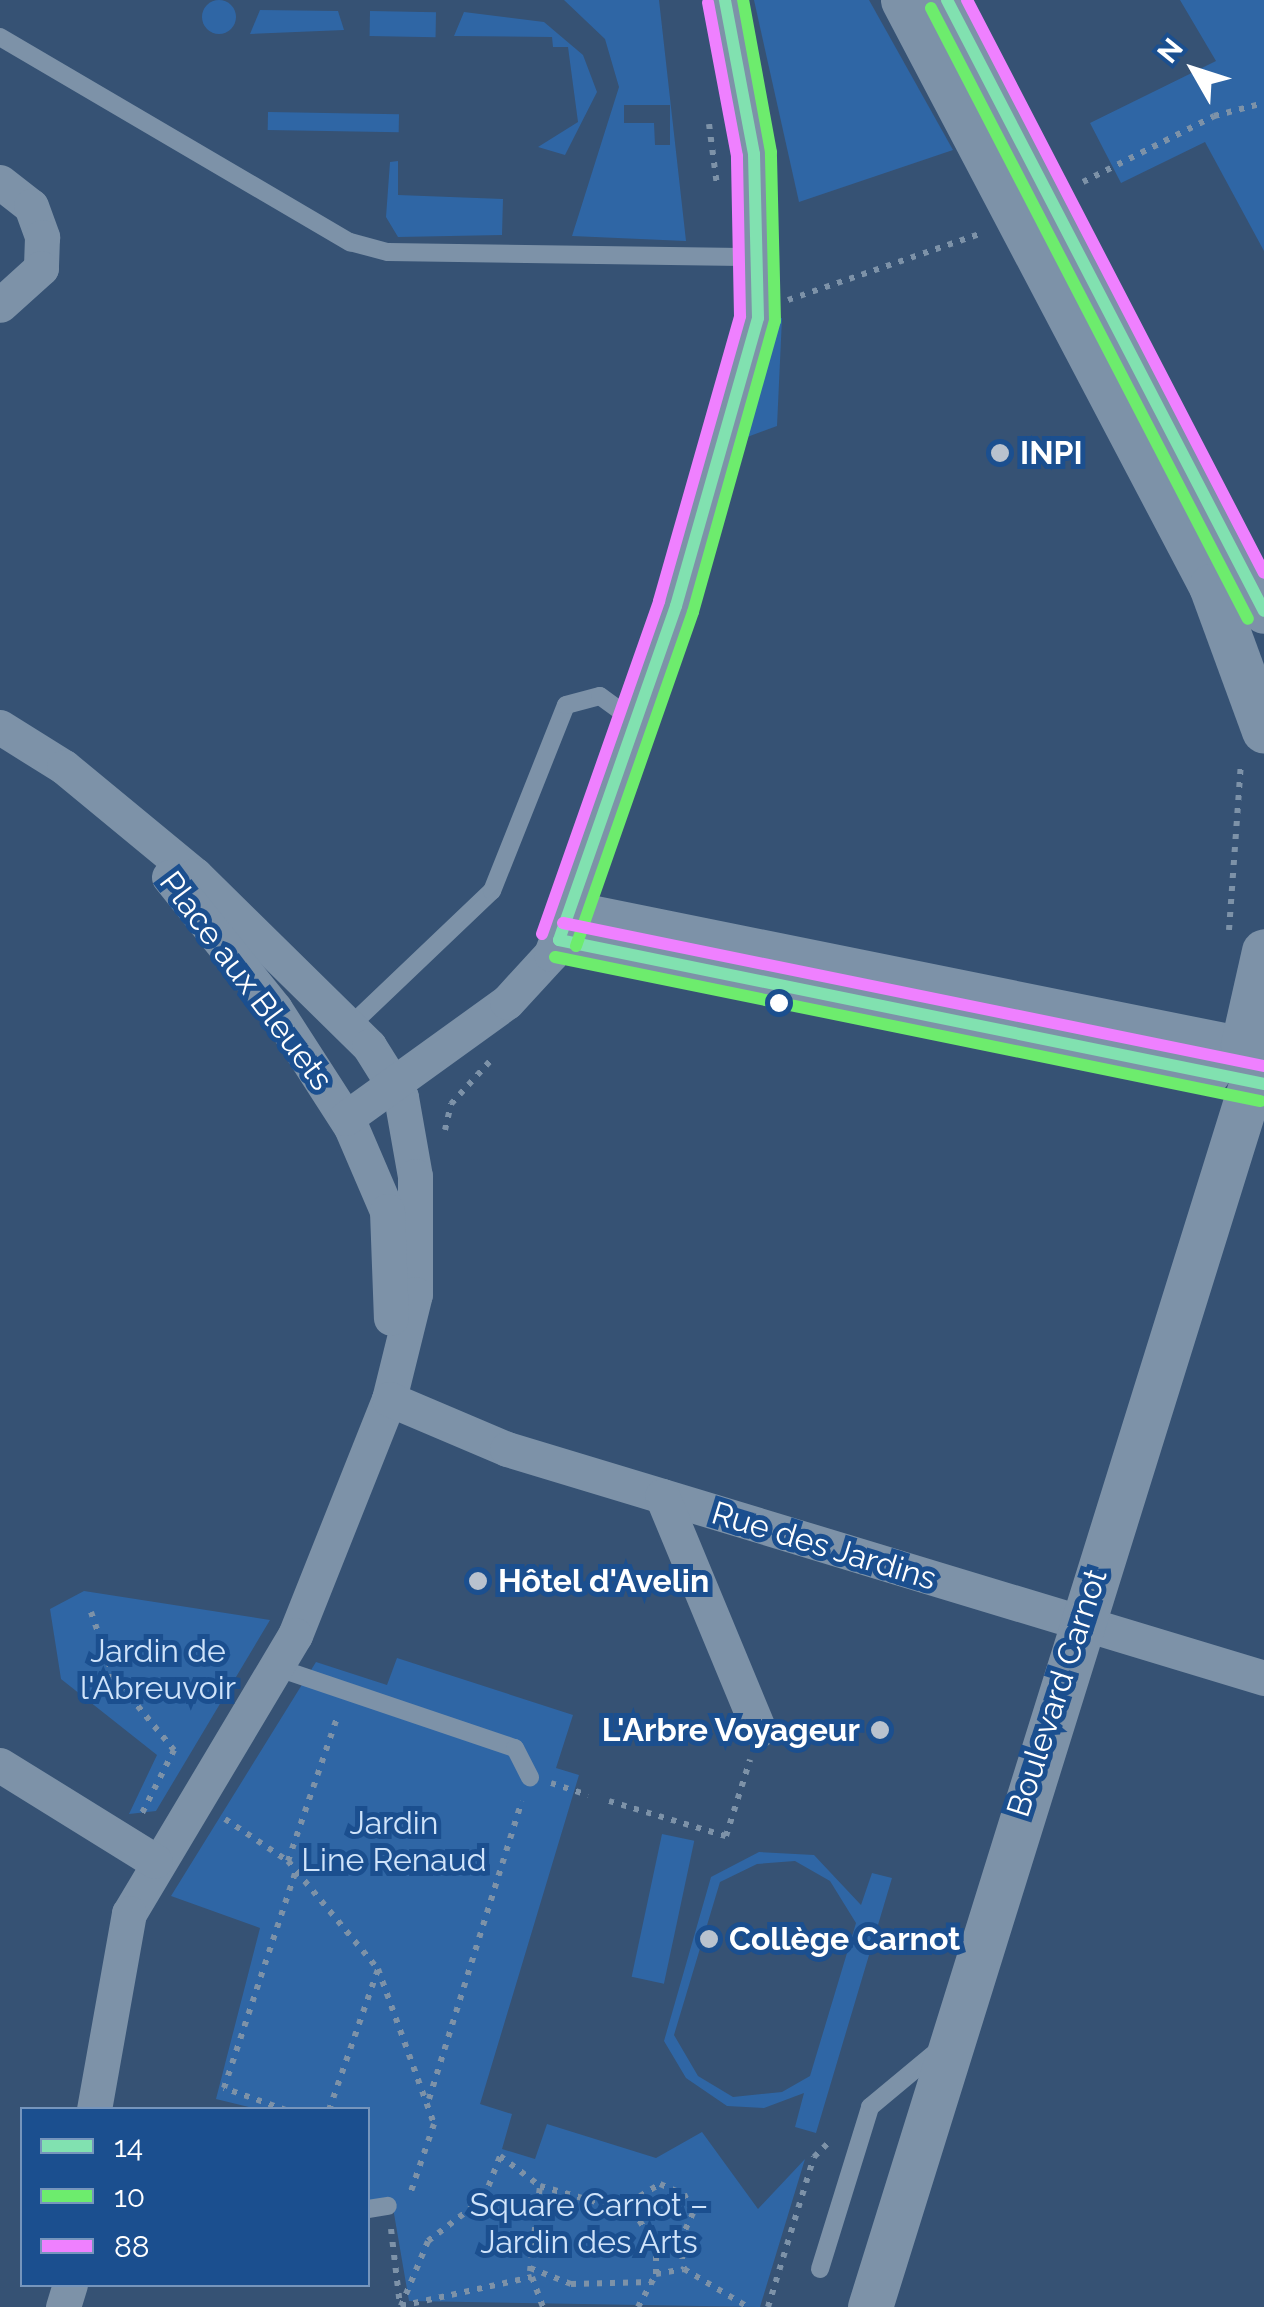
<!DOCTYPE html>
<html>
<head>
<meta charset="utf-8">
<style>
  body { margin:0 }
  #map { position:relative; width:1264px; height:2307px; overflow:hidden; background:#365274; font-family:Raleway,sans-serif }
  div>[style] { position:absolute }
  .green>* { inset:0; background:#2f66a5; transform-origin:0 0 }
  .round { border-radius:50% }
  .path>* { height:6px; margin-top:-3px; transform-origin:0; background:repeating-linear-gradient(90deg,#7d92a8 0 5px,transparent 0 13px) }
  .service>* { height:18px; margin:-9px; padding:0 9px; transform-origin:9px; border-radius:9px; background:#7d92a8 }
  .minor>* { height:35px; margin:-17.5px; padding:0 17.5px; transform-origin:17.5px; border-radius:17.5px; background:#7d92a8 }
  .tertiary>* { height:45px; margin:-22.5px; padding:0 22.5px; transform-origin:22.5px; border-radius:22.5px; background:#7d92a8 }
  .bus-1>* { height:12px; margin:-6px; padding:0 6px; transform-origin:6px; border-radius:6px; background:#81e1b0 }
  .bus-2>* { height:12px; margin:-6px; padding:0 6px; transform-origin:6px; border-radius:6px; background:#6dec6d }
  .bus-3>* { height:12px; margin:-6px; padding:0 6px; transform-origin:6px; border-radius:6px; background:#ef80ff }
  .dots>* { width:28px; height:28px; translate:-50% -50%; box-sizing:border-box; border:5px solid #1b4f8f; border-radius:50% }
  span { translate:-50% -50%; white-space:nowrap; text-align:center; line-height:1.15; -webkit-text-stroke:10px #1b4f8f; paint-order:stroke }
  .poi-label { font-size:32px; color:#fff; font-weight:700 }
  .left { translate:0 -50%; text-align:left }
  .right { translate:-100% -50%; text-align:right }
  .street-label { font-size:32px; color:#fff }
  .park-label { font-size:32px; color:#cfe3fa }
  .legend { position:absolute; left:20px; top:2107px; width:350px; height:180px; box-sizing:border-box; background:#1b4f8f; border:2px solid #7695bc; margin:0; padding:12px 18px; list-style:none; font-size:30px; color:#fff }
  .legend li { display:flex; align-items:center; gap:20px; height:50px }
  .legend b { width:50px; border:2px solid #7695bc }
  .north { position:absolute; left:1144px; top:20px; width:100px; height:100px; -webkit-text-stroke:8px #1b4f8f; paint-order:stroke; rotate:309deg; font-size:28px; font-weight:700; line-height:40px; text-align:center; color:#fff }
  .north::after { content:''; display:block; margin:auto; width:35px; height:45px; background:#fff; clip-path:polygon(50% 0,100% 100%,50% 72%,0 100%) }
</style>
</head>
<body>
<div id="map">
  <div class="green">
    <div class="round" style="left:202px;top:0;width:34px;height:34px"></div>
    <div style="clip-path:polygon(evenodd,564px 0,659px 0,686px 241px,572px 236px,619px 87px,605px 39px,564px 0,624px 105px,670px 105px,670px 145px,655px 145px,654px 123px,624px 123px,624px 105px)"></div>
    <div style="clip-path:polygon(754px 0,869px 0,953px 150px,799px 202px)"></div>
    <div style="clip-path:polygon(1180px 0,1264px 0,1264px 251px,1205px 142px,1121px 183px,1090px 123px,1216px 61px)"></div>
    <div style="clip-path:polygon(260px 10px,338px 11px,344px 30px,250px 34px)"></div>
    <div style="left:370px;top:11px;width:66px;height:25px;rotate:1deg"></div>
    <div style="clip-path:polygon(464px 12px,544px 22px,583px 55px,597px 92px,565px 155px,538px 147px,578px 122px,568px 47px,553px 47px,552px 37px,454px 36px)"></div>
    <div style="left:268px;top:112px;width:131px;height:18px;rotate:1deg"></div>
    <div style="clip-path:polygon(398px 161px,398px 195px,503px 199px,502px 235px,398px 237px,386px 217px,390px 162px)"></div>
    <div style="clip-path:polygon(782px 318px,777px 426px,731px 443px,772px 320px)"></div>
    <div style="clip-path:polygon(84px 1591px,270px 1620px,156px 1811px,129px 1814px,157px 1755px,61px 1679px,50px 1609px)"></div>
    <div style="clip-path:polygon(397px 1658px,573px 1715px,556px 1768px,579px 1775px,480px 2104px,512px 2114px,502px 2149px,535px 2159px,547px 2124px,656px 2158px,702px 2132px,758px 2209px,805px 2159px,760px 2307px,409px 2301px,392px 2202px,368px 2204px,368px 2110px,257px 2109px,216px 2099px,260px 1928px,171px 1896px,316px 1662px,387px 1685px)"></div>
    <div style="left:662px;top:1834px;width:33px;height:146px;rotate:12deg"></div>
    <div style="clip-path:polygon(evenodd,759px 1852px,814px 1855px,861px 1905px,872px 1873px,892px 1878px,816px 2133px,795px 2127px,804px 2093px,764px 2108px,727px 2106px,686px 2078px,664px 2041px,711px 1877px,759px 1852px,795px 1861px,830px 1881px,856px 1923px,810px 2076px,782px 2092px,733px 2097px,698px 2076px,674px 2035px,720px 1882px,757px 1864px,795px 1861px)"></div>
  </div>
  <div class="path">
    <div style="left:709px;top:124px;width:63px;rotate:82.6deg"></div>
    <div style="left:1083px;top:182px;width:147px;rotate:-26.7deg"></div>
    <div style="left:1214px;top:116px;width:52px;rotate:-14.6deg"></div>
    <div style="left:788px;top:300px;width:206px;rotate:-19deg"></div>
    <div style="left:1229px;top:930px;width:167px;rotate:-85.9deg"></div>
    <div style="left:445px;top:1130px;width:27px;rotate:-77deg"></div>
    <div style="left:451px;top:1104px;width:61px;rotate:-47.7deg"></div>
    <div style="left:91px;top:1612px;width:68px;rotate:71deg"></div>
    <div style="left:113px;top:1676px;width:96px;rotate:50.5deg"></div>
    <div style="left:174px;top:1750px;width:71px;rotate:116.9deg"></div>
    <div style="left:551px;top:1783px;width:39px;rotate:18deg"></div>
    <div style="left:609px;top:1801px;width:122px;rotate:16.7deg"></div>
    <div style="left:726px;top:1836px;width:80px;rotate:-72.5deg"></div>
    <div style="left:225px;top:1819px;width:76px;rotate:33.7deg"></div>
    <div style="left:288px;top:1861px;width:141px;rotate:50.2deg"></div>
    <div style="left:378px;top:1969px;width:165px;rotate:70.1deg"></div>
    <div style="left:434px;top:2124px;width:71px;rotate:108.9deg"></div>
    <div style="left:288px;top:1861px;width:154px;rotate:-71.1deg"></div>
    <div style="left:429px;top:2099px;width:312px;rotate:-72.7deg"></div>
    <div style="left:286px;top:2110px;width:66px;rotate:-160.5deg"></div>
    <div style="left:224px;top:2088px;width:230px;rotate:-71.7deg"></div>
    <div style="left:329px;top:2110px;width:149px;rotate:-70.8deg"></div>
    <div style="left:391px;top:2229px;width:78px;rotate:83.3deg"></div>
    <div style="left:530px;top:2268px;width:44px;rotate:21.3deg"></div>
    <div style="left:571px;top:2284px;width:81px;rotate:-1.4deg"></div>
    <div style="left:530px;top:2271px;width:86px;rotate:-83.3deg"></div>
    <div style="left:656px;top:2274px;width:27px;rotate:-90deg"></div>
    <div style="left:656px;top:2247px;width:40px;rotate:-122deg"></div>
    <div style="left:635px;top:2213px;width:18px;rotate:-74deg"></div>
    <div style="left:640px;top:2196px;width:23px;rotate:-31deg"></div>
    <div style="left:660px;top:2184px;width:26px;rotate:23deg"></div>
    <div style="left:684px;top:2194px;width:21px;rotate:65deg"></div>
    <div style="left:693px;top:2213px;width:31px;rotate:115deg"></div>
    <div style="left:680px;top:2241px;width:28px;rotate:82deg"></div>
    <div style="left:401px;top:2306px;width:70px;rotate:-67.4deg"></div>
    <div style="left:428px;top:2241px;width:71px;rotate:-37.5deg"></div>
    <div style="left:484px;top:2198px;width:45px;rotate:-69.1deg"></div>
    <div style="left:500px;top:2156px;width:50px;rotate:36.9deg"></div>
    <div style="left:540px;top:2186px;width:99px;rotate:15.9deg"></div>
    <div style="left:401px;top:2306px;width:134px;rotate:-12.5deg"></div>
    <div style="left:532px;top:2277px;width:32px;rotate:70deg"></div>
    <div style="left:638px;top:2307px;width:38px;rotate:-61deg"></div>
    <div style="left:656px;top:2274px;width:28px;rotate:-10deg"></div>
    <div style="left:684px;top:2269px;width:74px;rotate:30.7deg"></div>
    <div style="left:768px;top:2307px;width:157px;rotate:-73deg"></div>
    <div style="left:814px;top:2157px;width:24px;rotate:-45deg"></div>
  </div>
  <div class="service">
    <div style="left:0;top:37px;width:406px;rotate:30.4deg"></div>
    <div style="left:350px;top:242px;width:39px;rotate:15deg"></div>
    <div style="left:388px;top:252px;width:372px;rotate:0.8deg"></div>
    <div style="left:350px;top:1026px;width:196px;rotate:-43.6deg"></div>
    <div style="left:492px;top:891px;width:200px;rotate:-68.3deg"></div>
    <div style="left:566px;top:705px;width:35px;rotate:-15deg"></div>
    <div style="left:600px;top:696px;width:46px;rotate:36.1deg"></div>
    <div style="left:278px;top:1668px;width:250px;rotate:18.7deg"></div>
    <div style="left:515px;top:1748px;width:33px;rotate:63deg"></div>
    <div style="left:368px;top:2209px;width:20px;rotate:-9deg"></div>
    <div style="left:820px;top:2269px;width:170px;rotate:-72.8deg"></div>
    <div style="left:870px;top:2107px;width:94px;rotate:-39.8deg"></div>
  </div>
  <div class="minor">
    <div style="left:0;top:182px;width:39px;rotate:38deg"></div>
    <div style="left:31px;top:206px;width:33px;rotate:70deg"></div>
    <div style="left:42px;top:237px;width:31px;rotate:92deg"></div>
    <div style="left:41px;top:268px;width:55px;rotate:137.9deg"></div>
    <div style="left:0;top:727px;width:75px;rotate:32deg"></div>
    <div style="left:64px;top:767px;width:170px;rotate:39.5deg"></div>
    <div style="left:195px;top:875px;width:244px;rotate:44.5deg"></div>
    <div style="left:369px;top:1046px;width:60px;rotate:57.9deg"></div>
    <div style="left:401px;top:1097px;width:80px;rotate:80deg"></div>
    <div style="left:415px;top:1176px;width:118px;rotate:90deg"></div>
    <div style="left:415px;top:1294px;width:108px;rotate:103.9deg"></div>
    <div style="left:389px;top:1399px;width:254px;rotate:111.7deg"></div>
    <div style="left:295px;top:1635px;width:324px;rotate:120.8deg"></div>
    <div style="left:129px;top:1913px;width:200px;rotate:100.1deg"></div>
    <div style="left:169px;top:877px;width:169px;rotate:51.2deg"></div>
    <div style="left:275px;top:1009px;width:140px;rotate:57.2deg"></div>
    <div style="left:351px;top:1127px;width:91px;rotate:66.8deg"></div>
    <div style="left:387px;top:1211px;width:107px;rotate:87.9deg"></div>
    <div style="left:570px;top:908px;width:687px;rotate:11.42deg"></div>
    <div style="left:559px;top:940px;width:667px;rotate:11.68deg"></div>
    <div style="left:346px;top:1118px;width:198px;rotate:-35.8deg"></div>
    <div style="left:507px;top:1002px;width:65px;rotate:-47.5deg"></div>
    <div style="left:551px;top:954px;width:246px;rotate:-69.6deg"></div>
    <div style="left:637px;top:723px;width:423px;rotate:-73.4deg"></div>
    <div style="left:758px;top:318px;width:164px;rotate:-91.4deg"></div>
    <div style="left:754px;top:154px;width:157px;rotate:-100.7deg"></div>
    <div style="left:389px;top:1399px;width:128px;rotate:23deg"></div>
    <div style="left:507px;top:1449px;width:791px;rotate:16.83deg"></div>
    <div style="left:662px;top:1496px;width:253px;rotate:67.5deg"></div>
    <div style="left:0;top:1765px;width:182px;rotate:31.8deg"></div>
    <div style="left:63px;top:2307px;width:24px;rotate:-73deg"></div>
  </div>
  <div class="tertiary">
    <div style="left:903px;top:0;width:662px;rotate:62.27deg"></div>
    <div style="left:1211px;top:586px;width:154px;rotate:69.9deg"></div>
    <div style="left:947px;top:0;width:688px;rotate:62.58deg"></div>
    <div style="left:870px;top:2307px;width:1284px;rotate:-72.69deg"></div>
    <div style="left:1252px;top:1081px;width:38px;rotate:-104deg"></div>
    <div style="left:1243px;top:1044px;width:95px;rotate:-77.3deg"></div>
  </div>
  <div class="bus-1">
    <div style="left:947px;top:0;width:688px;rotate:62.58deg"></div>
    <div style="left:559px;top:940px;width:354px;rotate:-70.7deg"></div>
    <div style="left:676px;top:606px;width:299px;rotate:-74.1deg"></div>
    <div style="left:758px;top:318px;width:164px;rotate:-91.4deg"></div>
    <div style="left:754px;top:154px;width:157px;rotate:-100.7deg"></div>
    <div style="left:559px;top:940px;width:720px;rotate:11.54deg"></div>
  </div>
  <div class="bus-2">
    <div style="left:931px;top:8px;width:688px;rotate:62.58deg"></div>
    <div style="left:576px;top:946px;width:354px;rotate:-70.7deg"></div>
    <div style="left:693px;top:612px;width:302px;rotate:-74.3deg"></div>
    <div style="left:775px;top:321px;width:169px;rotate:-91.4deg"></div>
    <div style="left:771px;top:152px;width:155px;rotate:-100.4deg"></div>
    <div style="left:555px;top:957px;width:720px;rotate:11.54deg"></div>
  </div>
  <div class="bus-3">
    <div style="left:967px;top:0;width:645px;rotate:62.6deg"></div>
    <div style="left:563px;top:923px;width:715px;rotate:11.53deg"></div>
    <div style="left:542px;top:934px;width:353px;rotate:-70.6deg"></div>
    <div style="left:659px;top:601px;width:296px;rotate:-74.1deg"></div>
    <div style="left:740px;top:316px;width:160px;rotate:-91.1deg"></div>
    <div style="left:737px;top:156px;width:156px;rotate:-100.7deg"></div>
  </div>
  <div class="dots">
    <div style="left:1000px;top:453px;background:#b9c2ce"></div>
    <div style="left:779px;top:1003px;background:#fff"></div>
    <div style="left:478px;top:1581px;background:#b9c2ce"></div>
    <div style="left:880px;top:1730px;background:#b9c2ce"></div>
    <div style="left:709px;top:1939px;background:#b9c2ce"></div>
  </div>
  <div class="poi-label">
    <span class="left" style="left:1020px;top:453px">INPI</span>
    <span class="left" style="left:498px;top:1581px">Hôtel d'Avelin</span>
    <span class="right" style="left:860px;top:1730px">L'Arbre Voyageur</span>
    <span class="left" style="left:729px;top:1939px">Collège Carnot</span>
  </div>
  <div class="street-label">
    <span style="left:246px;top:981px;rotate:53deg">Place aux Bleuets</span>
    <span style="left:824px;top:1546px;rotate:17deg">Rue des Jardins</span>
    <span style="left:1057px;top:1693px;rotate:-72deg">Boulevard Carnot</span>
  </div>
  <div class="park-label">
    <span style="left:158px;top:1670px">Jardin de<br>l'Abreuvoir</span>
    <span style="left:394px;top:1842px">Jardin<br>Line Renaud</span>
    <span style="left:589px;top:2224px">Square Carnot –<br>Jardin des Arts</span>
  </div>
  <ul class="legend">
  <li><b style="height:12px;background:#81e1b0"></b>14</li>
  <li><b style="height:12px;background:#6dec6d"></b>10</li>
  <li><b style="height:12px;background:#ef80ff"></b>88</li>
  </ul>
  <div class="north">N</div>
</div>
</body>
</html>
